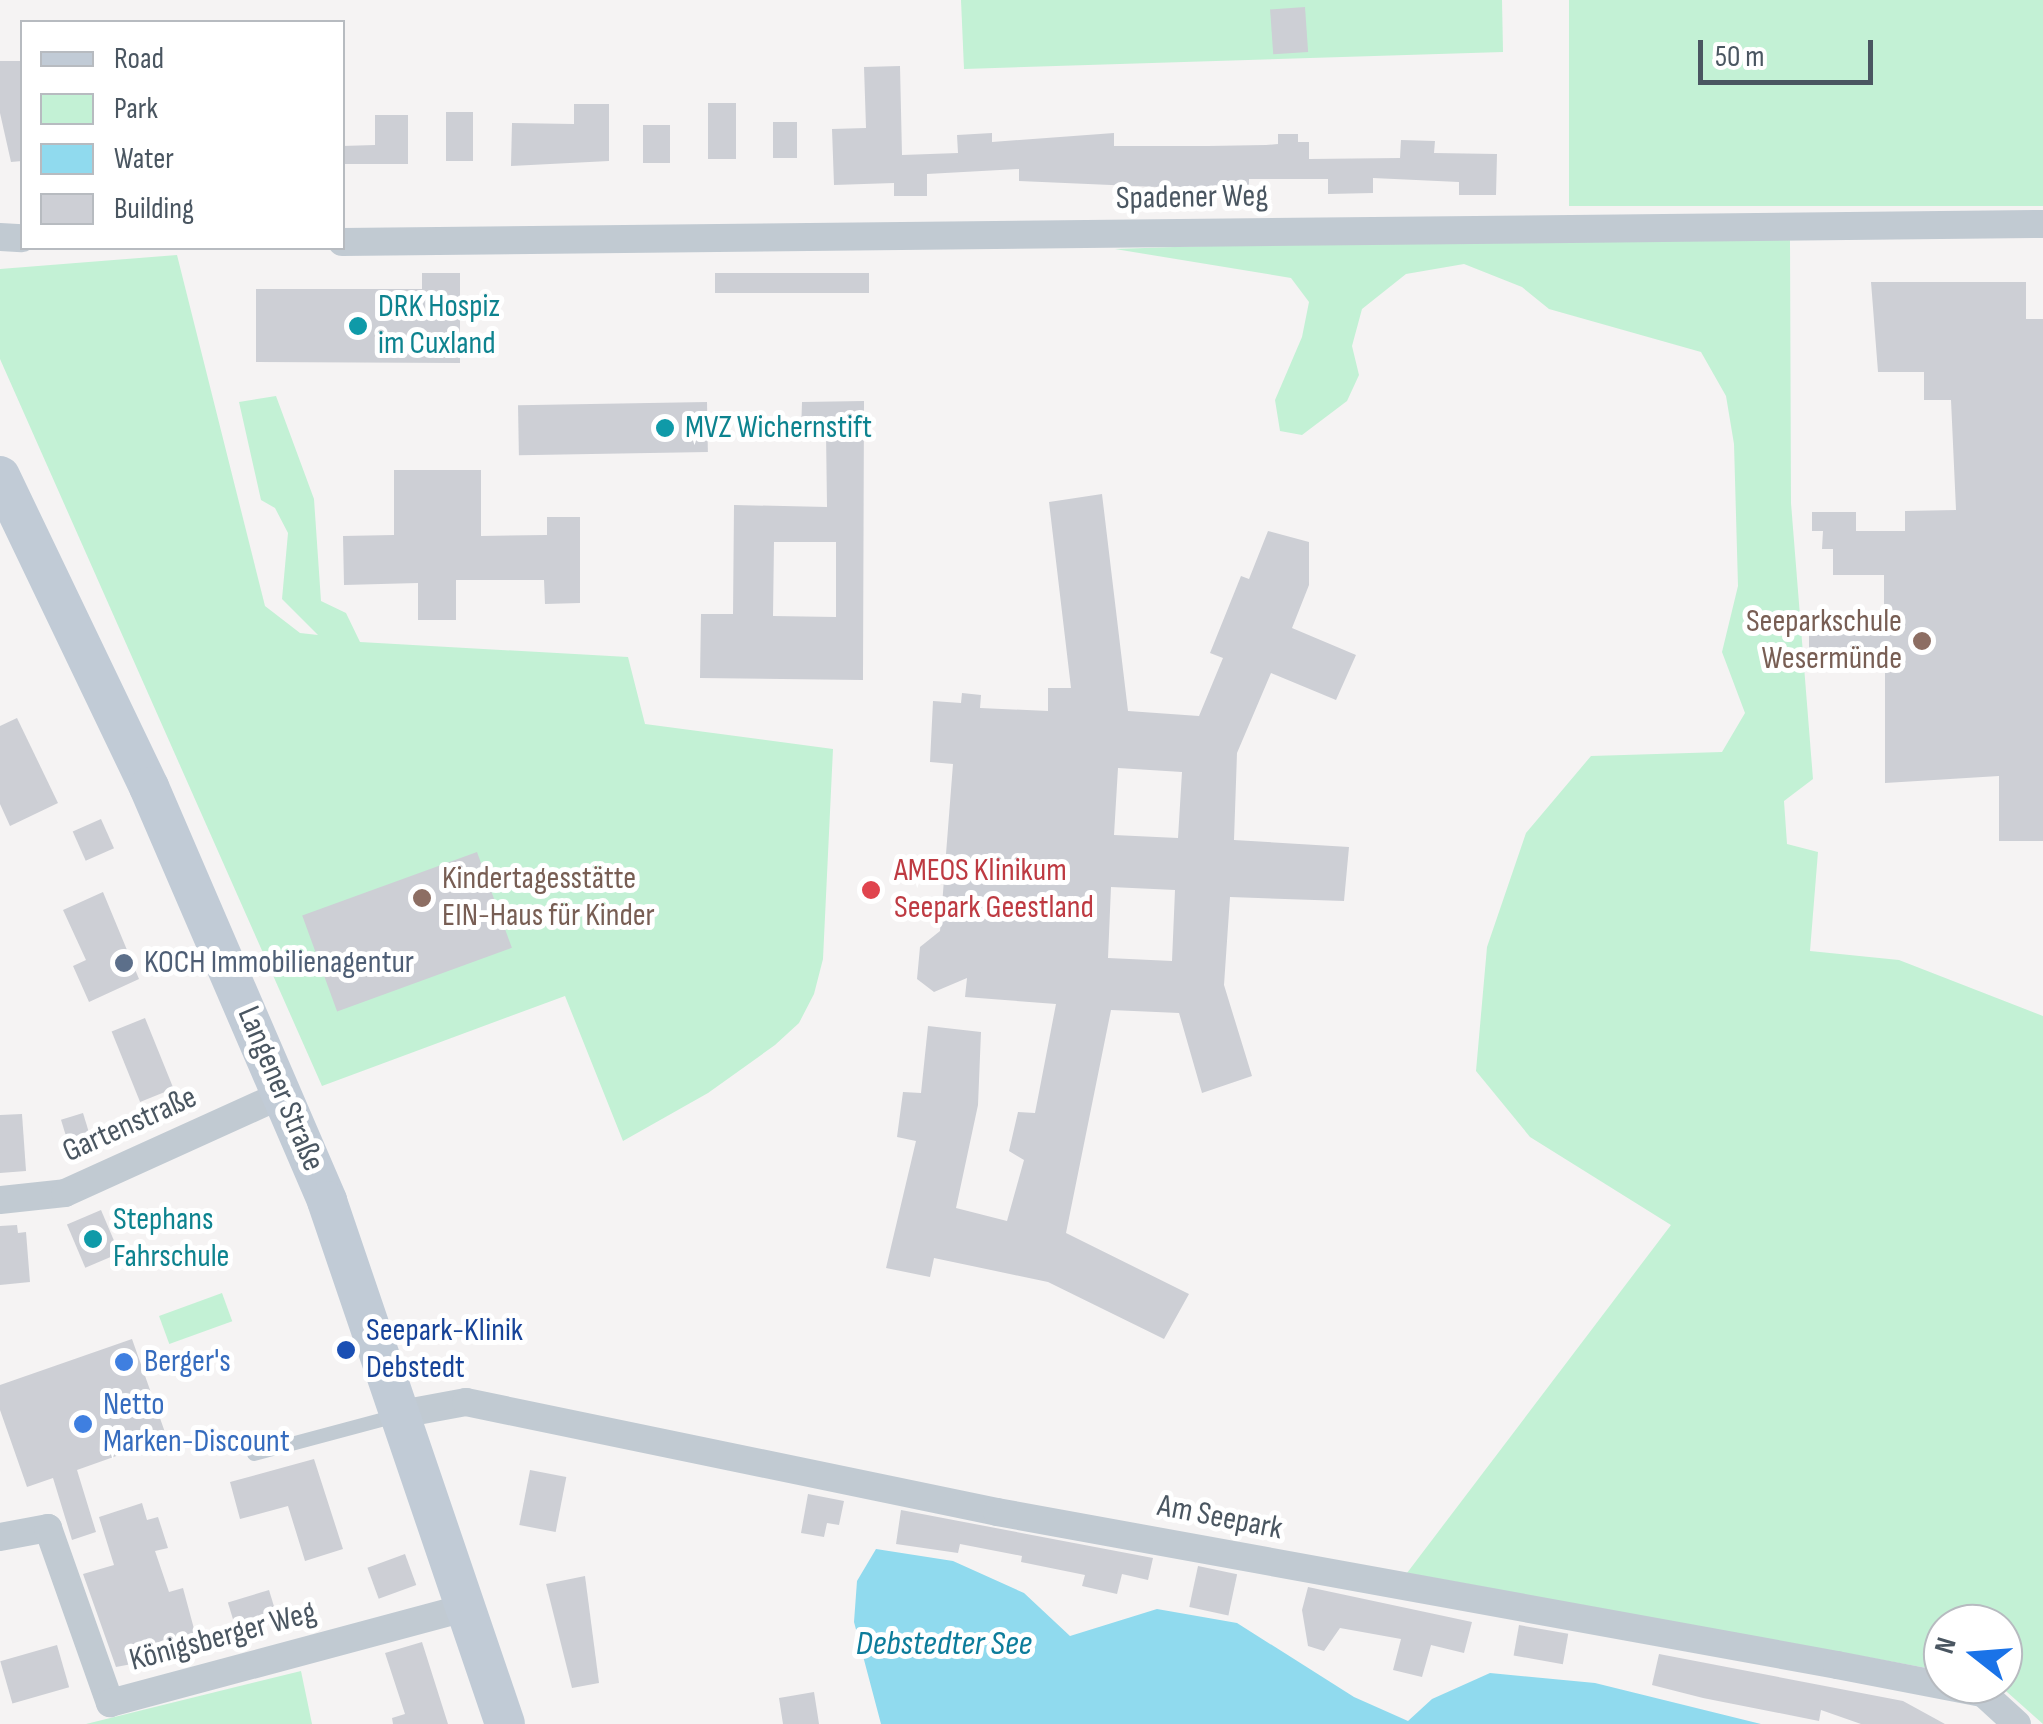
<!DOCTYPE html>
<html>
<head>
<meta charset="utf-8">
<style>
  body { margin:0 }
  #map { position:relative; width:2043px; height:1724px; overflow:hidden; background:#f5f3f3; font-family:"Sofia Sans Condensed",sans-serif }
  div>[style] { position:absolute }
  .green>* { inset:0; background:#c3f1d5; transform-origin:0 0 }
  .water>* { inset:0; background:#90daee }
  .building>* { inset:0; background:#cdcfd5; transform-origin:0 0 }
  .lane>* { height:14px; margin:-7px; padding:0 7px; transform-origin:7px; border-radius:7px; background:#c1cad2 }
  .street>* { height:28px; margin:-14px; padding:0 14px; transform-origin:14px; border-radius:14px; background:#c1cad2 }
  .secondary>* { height:40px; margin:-20px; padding:0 20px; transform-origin:20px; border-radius:20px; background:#c1cbd6 }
  .dots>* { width:28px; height:28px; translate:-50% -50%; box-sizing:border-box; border:5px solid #fff; border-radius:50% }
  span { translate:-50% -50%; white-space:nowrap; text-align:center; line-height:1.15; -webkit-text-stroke:10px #fff; paint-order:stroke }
  .street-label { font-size:32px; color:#4a5661 }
  .culture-label { font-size:32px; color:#0d838f }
  .left { translate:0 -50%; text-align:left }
  .education-label { font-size:32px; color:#785e54 }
  .right { translate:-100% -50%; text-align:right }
  .health-label { font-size:32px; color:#be3a42 }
  .service-label { font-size:32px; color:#4e5e75 }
  .transit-label { font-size:32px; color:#164399 }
  .shop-label { font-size:32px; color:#366cbe }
  .water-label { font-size:35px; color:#0c7c9b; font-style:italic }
  .legend { position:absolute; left:20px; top:20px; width:325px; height:230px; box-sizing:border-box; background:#fff; border:2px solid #b7bbc0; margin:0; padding:12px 18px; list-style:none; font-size:30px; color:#4a5661 }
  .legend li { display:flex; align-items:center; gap:20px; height:50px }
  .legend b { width:50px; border:2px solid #b7bbc0 }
  .north { position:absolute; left:1923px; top:1604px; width:100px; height:100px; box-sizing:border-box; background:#fff; border:2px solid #b7bbc0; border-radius:50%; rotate:287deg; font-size:28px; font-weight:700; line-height:40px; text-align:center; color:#4a5661 }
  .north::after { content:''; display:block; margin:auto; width:35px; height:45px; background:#1a73e8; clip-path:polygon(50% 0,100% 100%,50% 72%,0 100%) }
  .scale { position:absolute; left:1698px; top:40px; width:175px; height:45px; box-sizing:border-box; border:5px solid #4a5661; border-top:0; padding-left:12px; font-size:30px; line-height:35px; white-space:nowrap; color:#4a5661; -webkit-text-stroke:8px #fff; paint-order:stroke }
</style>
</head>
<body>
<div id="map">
  <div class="green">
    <div style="clip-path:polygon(961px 0,1502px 0,1503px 52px,964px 69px)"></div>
    <div style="left:1569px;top:0;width:474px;height:206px"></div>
    <div style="clip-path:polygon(1502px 236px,1790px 237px,1791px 503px,1813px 779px,1784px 801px,1787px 844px,1818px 852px,1810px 951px,1899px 960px,2043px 1016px,2043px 1724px,1998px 1684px,2003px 1684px,2003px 1624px,1943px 1624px,1943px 1671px,1407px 1573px,1671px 1225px,1530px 1137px,1476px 1071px,1487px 947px,1526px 833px,1591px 756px,1722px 752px,1745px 713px,1722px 652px,1738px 586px,1734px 444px,1726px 396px,1701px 352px,1549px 309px,1522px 287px,1464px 264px,1406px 274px,1362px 309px,1352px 346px,1359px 375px,1347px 401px,1302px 435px,1280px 431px,1275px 400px,1302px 337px,1309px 302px,1291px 278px,1115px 249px)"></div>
    <div style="clip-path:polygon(177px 255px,265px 606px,300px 633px,318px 635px,282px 599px,288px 533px,275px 508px,261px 500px,239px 402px,276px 396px,314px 499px,321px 601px,346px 613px,360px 642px,628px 657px,645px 724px,833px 749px,823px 959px,814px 994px,799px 1023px,775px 1045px,708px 1093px,623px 1141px,565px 996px,322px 1086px,0 359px,0 269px)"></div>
    <div style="left:222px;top:1293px;width:30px;height:67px;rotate:70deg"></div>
    <div style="clip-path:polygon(301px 1671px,312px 1724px,86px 1724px)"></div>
  </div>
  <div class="water">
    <div style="clip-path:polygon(876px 1549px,953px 1561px,1024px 1593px,1070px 1636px,1157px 1609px,1237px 1623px,1354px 1697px,1408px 1721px,1432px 1699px,1490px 1673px,1595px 1683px,1761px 1724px,881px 1724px,854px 1622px,857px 1581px)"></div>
  </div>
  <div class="building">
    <div style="left:1305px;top:7px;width:45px;height:35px;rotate:86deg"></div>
    <div style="clip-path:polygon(0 61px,22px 61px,22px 161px,11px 162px,0 113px)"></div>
    <div style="clip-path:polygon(900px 66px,902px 155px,958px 153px,957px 135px,992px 133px,992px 142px,1114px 133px,1114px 146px,1208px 146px,1266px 145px,1278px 144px,1278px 134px,1298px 134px,1298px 142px,1309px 142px,1309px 159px,1400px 158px,1401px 140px,1435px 141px,1434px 153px,1497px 154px,1496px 195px,1459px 195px,1459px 182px,1373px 178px,1373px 193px,1328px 194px,1328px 179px,1249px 179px,1249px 191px,1019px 181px,1019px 169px,927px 174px,927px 196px,894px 196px,894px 183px,834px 185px,832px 129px,866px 128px,864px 67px)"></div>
    <div style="left:708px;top:103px;width:28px;height:56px"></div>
    <div style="clip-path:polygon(574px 104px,609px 104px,609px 161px,511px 166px,512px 123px,574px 124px)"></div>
    <div style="left:446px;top:112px;width:27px;height:49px"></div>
    <div style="clip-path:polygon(375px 115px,408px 115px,408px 164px,342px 164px,342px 146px,375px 145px)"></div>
    <div style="left:773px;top:122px;width:24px;height:36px"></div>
    <div style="left:643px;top:125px;width:27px;height:38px"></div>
    <div style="clip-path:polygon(422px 273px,460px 273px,460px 363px,256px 362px,256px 289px,422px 289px)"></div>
    <div style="left:715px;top:273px;width:154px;height:20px"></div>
    <div style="clip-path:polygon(1871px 282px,2026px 282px,2026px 319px,2043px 319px,2043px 841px,1999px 841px,1999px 776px,1885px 783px,1885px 666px,1809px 666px,1809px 620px,1884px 620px,1884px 575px,1833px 575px,1833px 549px,1822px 549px,1823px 531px,1812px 531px,1812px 512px,1856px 512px,1856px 531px,1905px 531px,1905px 511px,1956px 510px,1951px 400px,1924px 400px,1924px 372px,1878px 372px)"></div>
    <div style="clip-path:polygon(evenodd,864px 401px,863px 680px,700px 678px,701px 614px,733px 614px,734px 505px,827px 507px,826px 432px,801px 433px,802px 402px,864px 401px,774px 542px,836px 542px,836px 617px,773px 616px,774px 542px)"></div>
    <div style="left:707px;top:402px;width:50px;height:189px;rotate:89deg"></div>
    <div style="clip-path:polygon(394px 470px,481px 470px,481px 536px,547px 535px,547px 517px,580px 517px,580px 603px,545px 604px,544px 580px,456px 580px,456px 620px,418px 620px,418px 583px,344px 585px,343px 536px,394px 535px)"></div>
    <div style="clip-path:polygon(evenodd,1102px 494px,1128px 711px,1199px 716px,1223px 658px,1210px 653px,1241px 576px,1249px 579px,1268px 531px,1309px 542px,1309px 585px,1292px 628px,1356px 655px,1336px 700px,1271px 673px,1237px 753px,1234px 840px,1349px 847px,1344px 901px,1230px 897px,1224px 985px,1252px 1076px,1202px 1093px,1179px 1013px,1111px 1010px,1066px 1233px,1189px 1294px,1164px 1339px,1048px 1282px,934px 1258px,930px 1277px,886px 1268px,916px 1141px,897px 1137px,903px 1092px,921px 1093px,928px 1026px,981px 1032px,978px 1105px,956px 1208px,1007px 1221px,1024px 1160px,1009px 1151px,1018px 1112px,1035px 1113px,1056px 1004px,965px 997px,967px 978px,934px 992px,917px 979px,920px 947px,940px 931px,953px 764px,930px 762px,933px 701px,961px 703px,962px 693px,981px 695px,980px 708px,1048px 711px,1048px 688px,1071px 688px,1049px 502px,1102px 494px,1118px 768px,1182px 772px,1178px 838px,1114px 835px,1118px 768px,1102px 494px,1111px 887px,1175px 890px,1172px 961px,1108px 958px,1111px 887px)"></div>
    <div style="clip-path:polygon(17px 718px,58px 803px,10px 826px,0 804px,0 726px)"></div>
    <div style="left:101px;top:819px;width:32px;height:31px;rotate:66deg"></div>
    <div style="left:477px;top:852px;width:102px;height:186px;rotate:70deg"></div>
    <div style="clip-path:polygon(103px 892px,139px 979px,89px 1002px,73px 966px,86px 960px,63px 910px)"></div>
    <div style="left:145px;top:1018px;width:76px;height:36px;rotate:68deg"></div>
    <div style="left:83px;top:1113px;width:34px;height:23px;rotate:73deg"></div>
    <div style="clip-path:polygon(22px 1114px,26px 1171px,0 1173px,0 1115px)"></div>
    <div style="left:101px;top:1210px;width:47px;height:37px;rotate:67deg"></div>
    <div style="clip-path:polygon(17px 1225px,18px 1233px,26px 1232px,30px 1282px,0 1285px,0 1226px)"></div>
    <div style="clip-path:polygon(132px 1339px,167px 1438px,77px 1470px,96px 1532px,72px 1540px,53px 1478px,27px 1487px,0 1410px,0 1385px)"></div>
    <div style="clip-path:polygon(314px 1459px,343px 1549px,305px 1561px,288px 1506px,240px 1519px,230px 1482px)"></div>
    <div style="left:530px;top:1470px;width:37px;height:56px;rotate:11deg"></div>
    <div style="clip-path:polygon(808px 1494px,844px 1501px,839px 1525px,827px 1523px,824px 1537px,801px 1533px)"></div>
    <div style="clip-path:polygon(142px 1503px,147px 1520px,158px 1517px,168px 1548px,155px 1551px,169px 1592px,183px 1588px,200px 1651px,116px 1667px,83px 1574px,114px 1565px,99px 1517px)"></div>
    <div style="clip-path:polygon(901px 1510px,1153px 1558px,1148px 1580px,1122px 1574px,1117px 1594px,1082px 1586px,1085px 1575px,1021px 1562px,1022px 1556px,960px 1544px,958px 1553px,896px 1544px)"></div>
    <div style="left:405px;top:1554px;width:33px;height:40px;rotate:70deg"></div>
    <div style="left:1198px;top:1566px;width:40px;height:42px;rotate:12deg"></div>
    <div style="clip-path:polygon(585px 1576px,599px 1683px,572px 1688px,546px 1584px)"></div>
    <div style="clip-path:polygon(1308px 1587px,1472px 1622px,1464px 1653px,1431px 1645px,1422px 1677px,1393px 1670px,1401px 1639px,1340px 1628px,1324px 1651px,1308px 1646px,1302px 1610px)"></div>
    <div style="left:269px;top:1590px;width:31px;height:43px;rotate:73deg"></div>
    <div style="left:1519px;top:1625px;width:50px;height:31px;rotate:10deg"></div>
    <div style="clip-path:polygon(422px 1642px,448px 1724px,393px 1724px,392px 1718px,405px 1714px,385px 1653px)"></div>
    <div style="left:57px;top:1645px;width:44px;height:59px;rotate:74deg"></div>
    <div style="clip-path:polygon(1659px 1654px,1903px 1701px,1945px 1724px,1861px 1724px,1821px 1710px,1819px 1721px,1703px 1698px,1652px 1685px)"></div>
    <div style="clip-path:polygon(814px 1692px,819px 1724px,783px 1724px,779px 1698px)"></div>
  </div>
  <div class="lane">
    <div style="left:254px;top:1454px;width:147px;rotate:-15deg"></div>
  </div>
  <div class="street">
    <div style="left:0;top:237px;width:22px;rotate:3deg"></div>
    <div style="left:342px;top:242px;width:1701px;rotate:-0.61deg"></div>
    <div style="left:0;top:1200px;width:65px;rotate:-6.1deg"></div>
    <div style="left:65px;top:1193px;width:239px;rotate:-24.4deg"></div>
    <div style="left:401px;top:1414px;width:66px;rotate:-10.5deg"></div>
    <div style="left:466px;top:1402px;width:542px;rotate:11.7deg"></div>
    <div style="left:997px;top:1512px;width:854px;rotate:10.32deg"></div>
    <div style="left:1837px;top:1665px;width:149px;rotate:10.9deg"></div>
    <div style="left:1983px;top:1693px;width:46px;rotate:42.4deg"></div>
    <div style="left:0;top:1537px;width:49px;rotate:-10.6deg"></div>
    <div style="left:48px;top:1528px;width:186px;rotate:70.5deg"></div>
    <div style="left:110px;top:1703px;width:367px;rotate:-15deg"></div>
  </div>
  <div class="secondary">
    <div style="left:0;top:476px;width:345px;rotate:64.4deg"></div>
    <div style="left:149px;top:787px;width:451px;rotate:66.7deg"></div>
    <div style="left:327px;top:1201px;width:552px;rotate:71.2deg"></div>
  </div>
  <div class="dots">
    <div style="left:358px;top:326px;background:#0f9aa8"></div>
    <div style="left:665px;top:428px;background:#0f9aa8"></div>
    <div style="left:1922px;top:641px;background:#8d6e63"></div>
    <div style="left:871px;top:890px;background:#e0444e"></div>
    <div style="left:422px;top:898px;background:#8d6e63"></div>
    <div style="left:124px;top:963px;background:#5c6f8a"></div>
    <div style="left:93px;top:1239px;background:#0f9aa8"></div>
    <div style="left:346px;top:1350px;background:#1a4fb4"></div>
    <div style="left:124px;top:1362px;background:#3f7fe0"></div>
    <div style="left:83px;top:1424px;background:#3f7fe0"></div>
  </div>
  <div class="street-label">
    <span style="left:1192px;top:198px;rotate:-1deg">Spadener Weg</span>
    <span style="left:280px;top:1089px;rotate:67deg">Langener Straße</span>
    <span style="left:130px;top:1125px;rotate:-24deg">Gartenstraße</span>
    <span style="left:1220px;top:1518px;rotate:11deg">Am Seepark</span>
    <span style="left:223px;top:1637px;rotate:-15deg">Königsberger Weg</span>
  </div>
  <div class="culture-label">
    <span class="left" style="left:378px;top:326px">DRK Hospiz<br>im Cuxland</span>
    <span class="left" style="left:685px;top:428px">MVZ Wichernstift</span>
    <span class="left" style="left:113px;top:1239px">Stephans<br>Fahrschule</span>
  </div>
  <div class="education-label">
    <span class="right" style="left:1902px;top:641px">Seeparkschule<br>Wesermünde</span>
    <span class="left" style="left:442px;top:898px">Kindertagesstätte<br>EIN-Haus für Kinder</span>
  </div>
  <div class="health-label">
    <span class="left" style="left:894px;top:890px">AMEOS Klinikum<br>Seepark Geestland</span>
  </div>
  <div class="service-label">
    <span class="left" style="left:144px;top:963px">KOCH Immobilienagentur</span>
  </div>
  <div class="transit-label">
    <span class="left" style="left:366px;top:1350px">Seepark-Klinik<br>Debstedt</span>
  </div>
  <div class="shop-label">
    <span class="left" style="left:144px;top:1362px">Berger's</span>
    <span class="left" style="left:103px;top:1424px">Netto<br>Marken-Discount</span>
  </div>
  <div class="water-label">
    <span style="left:944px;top:1644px">Debstedter See</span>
  </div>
  <ul class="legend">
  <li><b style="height:12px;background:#c1cbd6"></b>Road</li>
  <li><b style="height:28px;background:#c3f1d5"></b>Park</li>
  <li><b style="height:28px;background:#90daee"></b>Water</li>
  <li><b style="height:28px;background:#cdcfd5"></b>Building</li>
  </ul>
  <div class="north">N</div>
  <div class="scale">50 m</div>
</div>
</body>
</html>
